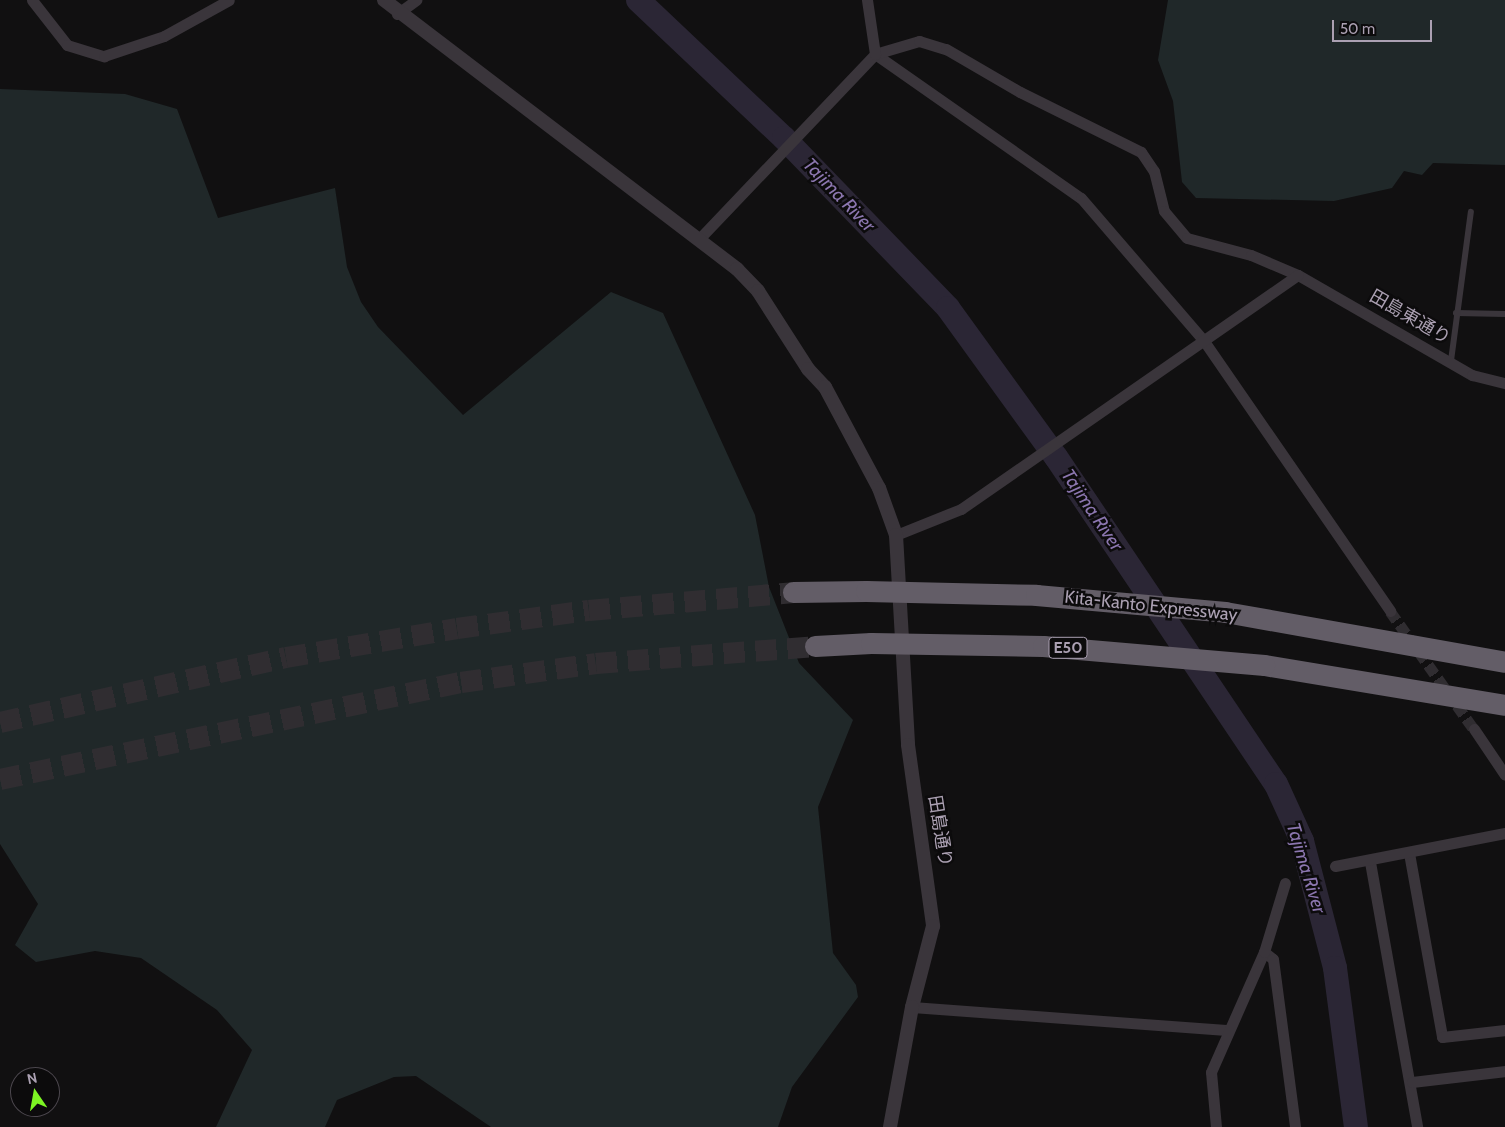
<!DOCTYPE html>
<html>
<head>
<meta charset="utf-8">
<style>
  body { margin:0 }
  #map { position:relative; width:1505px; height:1127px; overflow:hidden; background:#111011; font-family:Cabin,"Noto Sans JP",sans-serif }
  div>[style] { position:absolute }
  .green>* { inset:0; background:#202829 }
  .river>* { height:24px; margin:-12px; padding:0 12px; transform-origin:12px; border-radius:12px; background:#2b2635 }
  .minor-tunnel>* { height:11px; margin-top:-5.5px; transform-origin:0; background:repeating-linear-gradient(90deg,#302d31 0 11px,transparent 0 16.5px) }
  .motorway-tunnel>* { height:21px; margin-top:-10.5px; transform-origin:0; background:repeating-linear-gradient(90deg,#302d31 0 21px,transparent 0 32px) }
  .service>* { height:5.5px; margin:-2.75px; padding:0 2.75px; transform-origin:2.75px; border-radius:2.75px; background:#3a353b }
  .minor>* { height:11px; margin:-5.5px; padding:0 5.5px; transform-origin:5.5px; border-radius:5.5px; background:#3a353b }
  .tertiary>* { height:14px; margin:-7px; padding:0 7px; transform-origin:7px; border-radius:7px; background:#3a353b }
  .motorway>* { height:21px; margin:-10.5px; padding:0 10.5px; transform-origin:10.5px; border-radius:10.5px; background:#635d67 }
  .motorway-bridge>* { height:21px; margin:-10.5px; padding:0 10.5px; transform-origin:10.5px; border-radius:10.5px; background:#635d67 }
  span { translate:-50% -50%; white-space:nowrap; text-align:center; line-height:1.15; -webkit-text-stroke:5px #0c0b0c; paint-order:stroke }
  .shield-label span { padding:1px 4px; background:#0c0b0c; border:1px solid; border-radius:4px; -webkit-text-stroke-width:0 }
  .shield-label { font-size:16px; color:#aba0b2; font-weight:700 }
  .street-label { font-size:18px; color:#aba0b2 }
  .water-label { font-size:19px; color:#8b76af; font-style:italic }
  .north { position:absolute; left:10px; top:1067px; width:50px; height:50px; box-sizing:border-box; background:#0c0b0c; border:1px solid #4c474e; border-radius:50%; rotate:348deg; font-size:14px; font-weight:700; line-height:20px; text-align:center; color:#aba0b2 }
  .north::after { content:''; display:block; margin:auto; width:18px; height:22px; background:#7df523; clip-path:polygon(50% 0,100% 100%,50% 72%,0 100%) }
  .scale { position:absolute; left:1332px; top:20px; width:100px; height:22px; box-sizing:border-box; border:2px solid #aba0b2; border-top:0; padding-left:6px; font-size:15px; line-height:18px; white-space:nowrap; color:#aba0b2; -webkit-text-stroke:4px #0c0b0c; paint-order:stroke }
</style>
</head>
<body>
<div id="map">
  <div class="green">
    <div style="clip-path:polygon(1168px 0,1505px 0,1505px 165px,1433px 163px,1422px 175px,1404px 171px,1392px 188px,1334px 201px,1196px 198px,1182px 182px,1173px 101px,1158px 60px)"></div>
    <div style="clip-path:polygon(0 89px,125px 94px,177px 109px,218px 218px,335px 188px,347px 267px,361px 302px,378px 327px,463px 415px,611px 292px,663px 313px,755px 515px,769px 587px,799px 663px,853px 720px,818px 807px,833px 953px,856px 985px,858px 997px,792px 1087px,778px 1127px,491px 1127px,416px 1076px,394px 1077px,337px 1100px,325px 1127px,216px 1127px,252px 1050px,217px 1010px,141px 958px,95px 951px,36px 962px,15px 945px,38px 904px,0 844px)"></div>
  </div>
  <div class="river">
    <div style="left:638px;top:0;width:201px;rotate:43.4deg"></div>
    <div style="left:784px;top:138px;width:236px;rotate:46deg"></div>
    <div style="left:948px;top:308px;width:184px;rotate:54.1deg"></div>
    <div style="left:1056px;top:457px;width:394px;rotate:56.1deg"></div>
    <div style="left:1276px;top:784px;width:63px;rotate:65.5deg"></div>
    <div style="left:1302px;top:841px;width:131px;rotate:75.4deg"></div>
    <div style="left:1335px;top:968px;width:160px;rotate:82.5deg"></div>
  </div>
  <div class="minor-tunnel">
    <div style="left:1390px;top:611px;width:145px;rotate:54.6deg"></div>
  </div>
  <div class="motorway-tunnel">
    <div style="left:0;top:722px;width:293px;rotate:-12.8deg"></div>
    <div style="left:286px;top:657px;width:173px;rotate:-9.6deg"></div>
    <div style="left:457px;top:628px;width:133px;rotate:-7.8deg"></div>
    <div style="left:589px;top:610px;width:205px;rotate:-5deg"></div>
    <div style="left:0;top:779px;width:471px;rotate:-11.9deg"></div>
    <div style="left:461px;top:682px;width:136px;rotate:-8deg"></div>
    <div style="left:596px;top:663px;width:220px;rotate:-4.4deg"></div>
  </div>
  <div class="service">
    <div style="left:1456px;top:313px;width:49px;rotate:1.2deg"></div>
    <div style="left:1451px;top:361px;width:150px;rotate:-82.4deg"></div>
  </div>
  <div class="minor">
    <div style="left:32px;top:0;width:57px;rotate:52.1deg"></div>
    <div style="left:67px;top:45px;width:39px;rotate:17deg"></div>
    <div style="left:104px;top:56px;width:63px;rotate:-18.4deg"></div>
    <div style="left:164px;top:36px;width:74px;rotate:-29deg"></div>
    <div style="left:397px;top:14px;width:24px;rotate:-36deg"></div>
    <div style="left:875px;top:54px;width:251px;rotate:35deg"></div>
    <div style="left:1081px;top:198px;width:189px;rotate:49.3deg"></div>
    <div style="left:1204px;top:341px;width:328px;rotate:55.4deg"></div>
    <div style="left:875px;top:54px;width:46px;rotate:-16.5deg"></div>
    <div style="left:919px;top:41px;width:28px;rotate:17deg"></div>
    <div style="left:946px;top:49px;width:86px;rotate:30.2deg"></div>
    <div style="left:1020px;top:92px;width:135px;rotate:26.4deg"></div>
    <div style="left:1141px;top:152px;width:23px;rotate:56deg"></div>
    <div style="left:1154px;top:171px;width:41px;rotate:76deg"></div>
    <div style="left:1164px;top:211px;width:35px;rotate:50deg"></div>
    <div style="left:1187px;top:238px;width:66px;rotate:14.9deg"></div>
    <div style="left:1251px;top:255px;width:51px;rotate:23.1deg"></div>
    <div style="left:1298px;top:275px;width:201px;rotate:29.9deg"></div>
    <div style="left:1472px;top:375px;width:34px;rotate:14deg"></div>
    <div style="left:700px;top:238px;width:254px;rotate:-46.4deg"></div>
    <div style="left:875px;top:54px;width:55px;rotate:-98.4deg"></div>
    <div style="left:896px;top:535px;width:70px;rotate:-21.8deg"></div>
    <div style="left:961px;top:509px;width:410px;rotate:-34.8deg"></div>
    <div style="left:1474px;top:729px;width:55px;rotate:56deg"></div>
    <div style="left:1409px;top:853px;width:187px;rotate:79.8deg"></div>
    <div style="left:1442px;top:1037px;width:63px;rotate:-6.3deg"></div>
    <div style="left:1370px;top:862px;width:269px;rotate:79.9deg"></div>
    <div style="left:1335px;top:866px;width:173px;rotate:-11deg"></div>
    <div style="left:1264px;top:952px;width:11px;rotate:38deg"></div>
    <div style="left:1273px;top:959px;width:169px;rotate:82.5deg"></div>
    <div style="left:912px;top:1007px;width:315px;rotate:4.2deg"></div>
    <div style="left:1412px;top:1082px;width:94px;rotate:-6.7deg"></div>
    <div style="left:1216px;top:1127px;width:55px;rotate:-95.2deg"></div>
    <div style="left:1211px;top:1072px;width:131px;rotate:-66.2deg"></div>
    <div style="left:1264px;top:952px;width:72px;rotate:-73.1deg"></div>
  </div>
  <div class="tertiary">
    <div style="left:384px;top:0;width:444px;rotate:37.3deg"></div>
    <div style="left:737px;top:269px;width:30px;rotate:46deg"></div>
    <div style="left:758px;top:291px;width:93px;rotate:57.3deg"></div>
    <div style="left:808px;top:369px;width:25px;rotate:47deg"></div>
    <div style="left:825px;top:387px;width:115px;rotate:61.9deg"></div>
    <div style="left:879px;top:488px;width:50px;rotate:70.1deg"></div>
    <div style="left:896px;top:535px;width:210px;rotate:86.7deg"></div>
    <div style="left:908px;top:745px;width:183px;rotate:82.1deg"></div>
    <div style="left:933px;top:926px;width:84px;rotate:104.5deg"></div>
    <div style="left:912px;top:1007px;width:122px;rotate:100.4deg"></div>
  </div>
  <div class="motorway">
    <div style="left:793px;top:592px;width:73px;rotate:-0.8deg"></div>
    <div style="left:1225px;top:612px;width:284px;rotate:10.1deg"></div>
    <div style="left:815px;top:646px;width:56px;rotate:-3.1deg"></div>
    <div style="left:1264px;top:665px;width:244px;rotate:9.4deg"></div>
  </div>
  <div class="motorway-bridge">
    <div style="left:866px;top:591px;width:170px;rotate:1.3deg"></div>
    <div style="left:1036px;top:595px;width:190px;rotate:5.1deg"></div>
    <div style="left:871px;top:643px;width:172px;rotate:1deg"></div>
    <div style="left:1043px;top:646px;width:222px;rotate:4.9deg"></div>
  </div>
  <div class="shield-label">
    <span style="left:1068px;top:648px">E50</span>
  </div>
  <div class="street-label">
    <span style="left:1410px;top:317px;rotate:30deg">田島東通り</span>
    <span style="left:1151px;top:606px;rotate:6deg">Kita-Kanto Expressway</span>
    <span style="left:940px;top:831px;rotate:81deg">田島通り</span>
  </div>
  <div class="water-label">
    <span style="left:839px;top:195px;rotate:46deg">Tajima River</span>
    <span style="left:1092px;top:510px;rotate:56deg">Tajima River</span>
    <span style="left:1306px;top:868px;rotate:73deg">Tajima River</span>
  </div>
  <div class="north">N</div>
  <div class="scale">50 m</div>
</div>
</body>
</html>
